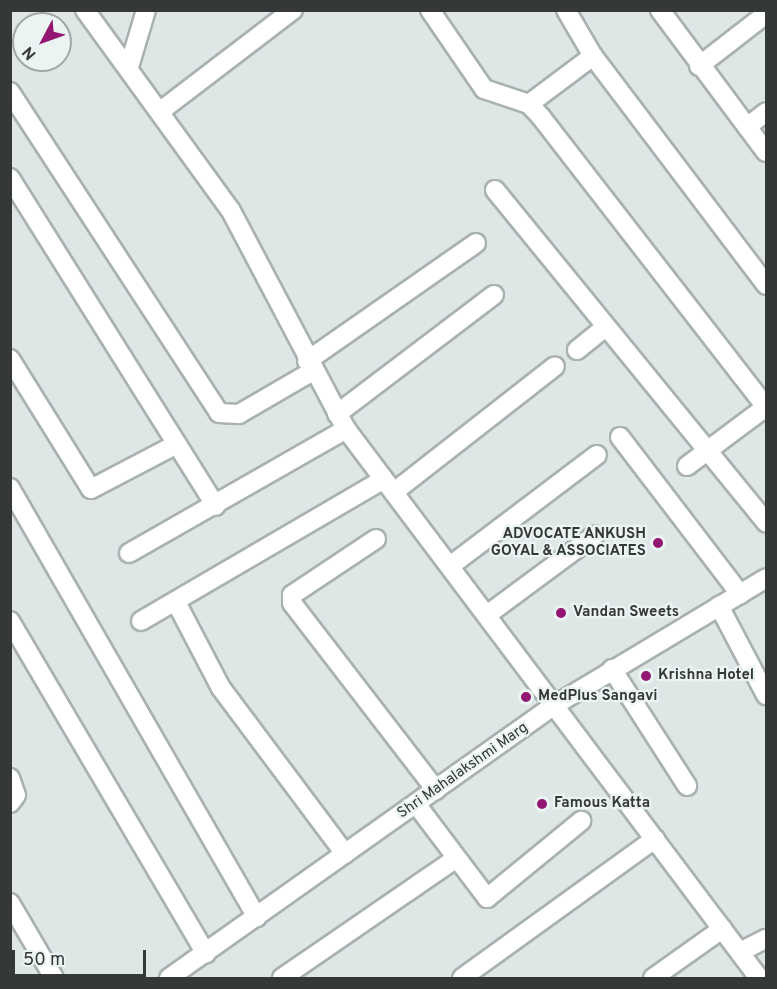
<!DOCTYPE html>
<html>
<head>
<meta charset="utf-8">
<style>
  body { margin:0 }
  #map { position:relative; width:777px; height:989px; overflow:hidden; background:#dee6e6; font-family:Overpass,sans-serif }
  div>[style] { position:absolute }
  .roads { filter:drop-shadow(2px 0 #a9b1b1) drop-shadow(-2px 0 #a9b1b1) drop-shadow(0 2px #a9b1b1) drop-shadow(0 -2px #a9b1b1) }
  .minor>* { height:18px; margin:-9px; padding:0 9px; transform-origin:9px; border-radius:9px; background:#fff }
  .dots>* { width:16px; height:16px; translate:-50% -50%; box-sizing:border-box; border:3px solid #ebf3f3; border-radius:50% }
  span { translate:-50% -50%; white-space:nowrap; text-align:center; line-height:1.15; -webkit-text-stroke:4.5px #ebf3f3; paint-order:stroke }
  .poi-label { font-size:15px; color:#353838; font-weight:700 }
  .right { translate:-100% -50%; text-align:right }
  .left { translate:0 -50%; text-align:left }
  .street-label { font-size:15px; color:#353838 }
  .frame { position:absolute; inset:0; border:12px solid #353838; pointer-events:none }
  .north { position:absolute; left:12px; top:12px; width:60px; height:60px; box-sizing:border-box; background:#ebf3f3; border:2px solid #a2a8a8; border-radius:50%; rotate:229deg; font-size:16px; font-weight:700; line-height:24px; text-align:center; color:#353838 }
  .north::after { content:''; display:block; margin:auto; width:21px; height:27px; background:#931672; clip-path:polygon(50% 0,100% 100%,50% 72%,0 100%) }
  .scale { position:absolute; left:12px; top:950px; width:134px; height:27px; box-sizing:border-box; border:3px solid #353838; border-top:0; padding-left:8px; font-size:18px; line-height:21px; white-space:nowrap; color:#353838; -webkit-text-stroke:4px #ebf3f3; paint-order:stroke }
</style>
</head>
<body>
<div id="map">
  <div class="roads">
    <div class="minor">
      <div style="left:85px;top:10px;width:248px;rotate:54deg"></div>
      <div style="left:231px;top:211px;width:246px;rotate:62.2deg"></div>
      <div style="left:346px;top:429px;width:687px;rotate:53.05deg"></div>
      <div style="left:430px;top:10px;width:96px;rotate:55.6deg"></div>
      <div style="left:484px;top:89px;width:47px;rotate:18.4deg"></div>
      <div style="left:529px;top:104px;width:18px;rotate:47deg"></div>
      <div style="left:541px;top:117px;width:367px;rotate:52.2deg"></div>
      <div style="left:566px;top:10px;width:53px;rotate:59.6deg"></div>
      <div style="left:593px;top:56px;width:287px;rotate:52.9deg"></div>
      <div style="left:660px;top:10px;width:177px;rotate:53.3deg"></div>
      <div style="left:699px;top:66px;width:85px;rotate:-37.8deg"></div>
      <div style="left:129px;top:67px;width:59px;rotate:-73.4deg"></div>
      <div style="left:10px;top:92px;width:383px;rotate:56.9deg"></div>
      <div style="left:219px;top:413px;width:20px;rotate:3deg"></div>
      <div style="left:239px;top:414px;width:86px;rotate:-30.2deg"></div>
      <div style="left:529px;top:104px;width:80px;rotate:-36.9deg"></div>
      <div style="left:162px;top:110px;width:165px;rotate:-37.4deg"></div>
      <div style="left:747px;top:127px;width:24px;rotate:-38deg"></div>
      <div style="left:10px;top:178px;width:387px;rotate:57.9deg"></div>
      <div style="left:495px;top:190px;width:429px;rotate:50.8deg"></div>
      <div style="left:577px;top:350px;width:33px;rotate:-39deg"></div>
      <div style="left:10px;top:359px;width:153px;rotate:58.1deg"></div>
      <div style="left:91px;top:489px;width:97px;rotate:-27.6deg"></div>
      <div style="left:307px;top:361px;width:206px;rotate:-34.9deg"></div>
      <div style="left:337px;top:414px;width:197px;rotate:-37.2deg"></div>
      <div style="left:620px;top:437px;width:198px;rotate:52.6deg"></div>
      <div style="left:687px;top:466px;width:99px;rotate:-36.8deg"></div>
      <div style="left:10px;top:488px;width:495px;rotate:60.1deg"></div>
      <div style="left:394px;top:492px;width:204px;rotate:-38deg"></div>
      <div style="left:376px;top:539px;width:101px;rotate:146.3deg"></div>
      <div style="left:292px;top:595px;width:8px;rotate:90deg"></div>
      <div style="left:292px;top:603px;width:236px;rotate:52.4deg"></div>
      <div style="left:129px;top:553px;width:250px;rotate:-29.7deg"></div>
      <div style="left:450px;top:566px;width:184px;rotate:-37.1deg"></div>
      <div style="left:176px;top:602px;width:97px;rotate:62.4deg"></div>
      <div style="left:221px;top:688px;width:207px;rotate:53.2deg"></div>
      <div style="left:719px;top:606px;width:101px;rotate:62.2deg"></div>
      <div style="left:487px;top:615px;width:134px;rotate:-36.5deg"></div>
      <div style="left:10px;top:621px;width:386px;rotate:59.5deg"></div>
      <div style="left:141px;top:621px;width:281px;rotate:-30.3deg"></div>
      <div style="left:612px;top:669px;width:139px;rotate:57.3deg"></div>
      <div style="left:10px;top:778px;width:18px;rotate:71deg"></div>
      <div style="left:16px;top:795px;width:10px;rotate:127deg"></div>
      <div style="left:416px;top:804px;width:118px;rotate:52.9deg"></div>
      <div style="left:487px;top:898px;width:122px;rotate:-39.3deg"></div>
      <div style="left:10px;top:903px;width:87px;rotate:59.6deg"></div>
      <div style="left:740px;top:952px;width:29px;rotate:-27deg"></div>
      <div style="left:169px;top:978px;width:473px;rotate:-35.3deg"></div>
      <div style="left:555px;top:705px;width:246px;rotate:-31deg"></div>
      <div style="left:282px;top:978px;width:210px;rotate:-34.5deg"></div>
      <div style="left:462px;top:978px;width:238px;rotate:-35.8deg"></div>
      <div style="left:653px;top:978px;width:85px;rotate:-35.4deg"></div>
    </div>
  </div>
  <div class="dots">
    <div style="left:658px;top:543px;background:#931672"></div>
    <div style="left:561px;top:613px;background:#931672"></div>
    <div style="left:646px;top:676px;background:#931672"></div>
    <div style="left:526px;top:697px;background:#931672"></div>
    <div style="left:542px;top:804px;background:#931672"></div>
  </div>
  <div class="poi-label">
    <span class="right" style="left:646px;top:543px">ADVOCATE ANKUSH<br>GOYAL &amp; ASSOCIATES</span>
    <span class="left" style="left:573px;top:613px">Vandan Sweets</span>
    <span class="left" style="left:658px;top:676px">Krishna Hotel</span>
    <span class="left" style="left:538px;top:697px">MedPlus Sangavi</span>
    <span class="left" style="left:554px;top:804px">Famous Katta</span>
  </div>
  <div class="street-label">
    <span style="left:463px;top:771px;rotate:-35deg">Shri Mahalakshmi Marg</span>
  </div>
  <div class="frame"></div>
  <div class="north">N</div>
  <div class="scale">50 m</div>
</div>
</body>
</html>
